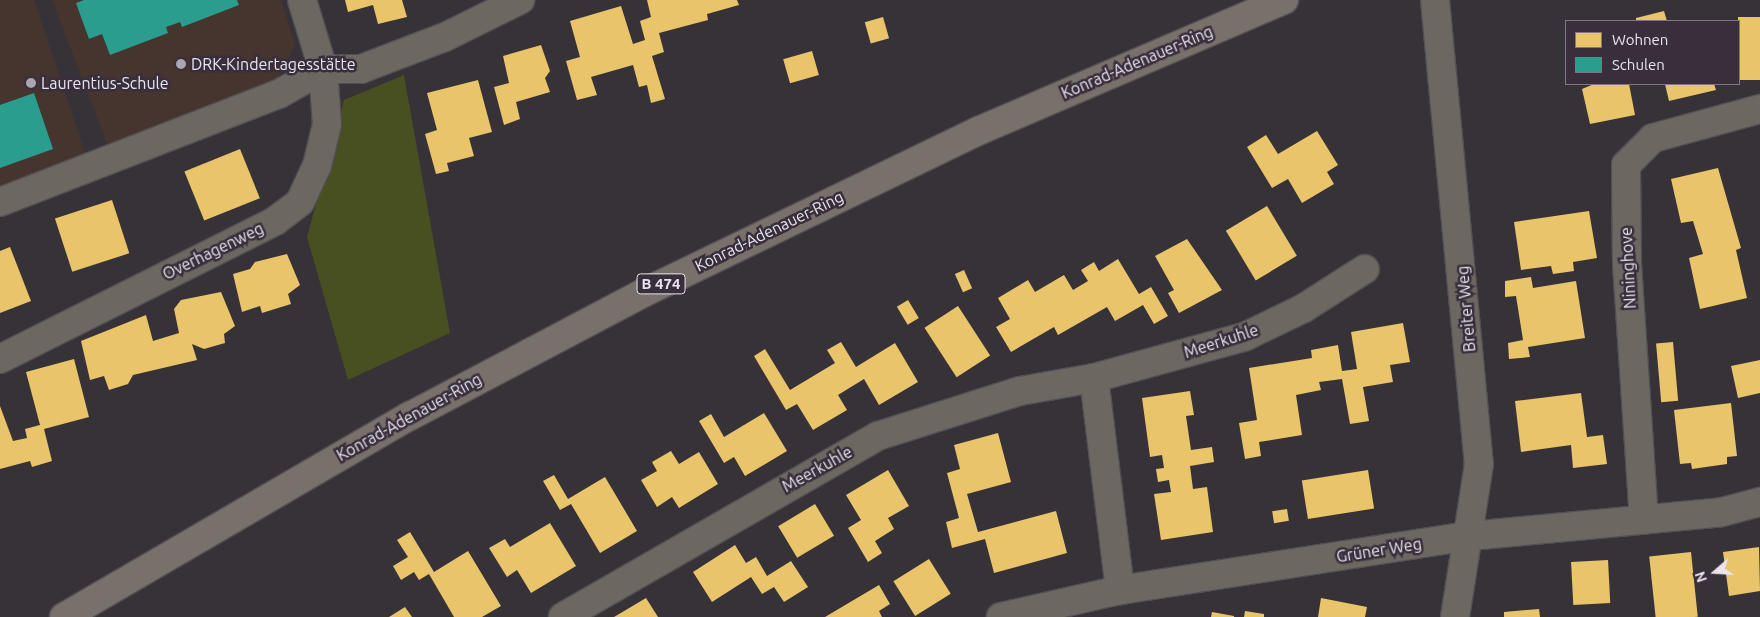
<!DOCTYPE html>
<html>
<head>
<meta charset="utf-8">
<style>
  body { margin:0 }
  #map { position:relative; width:1760px; height:617px; overflow:hidden; background:#373238; font-family:Ubuntu,sans-serif }
  div>[style] { position:absolute }
  .education>* { inset:0; background:#46352e }
  .green>* { inset:0; background:#484f21 }
  .homes>* { inset:0; background:#e9c46a; transform-origin:0 0 }
  .schools>* { inset:0; background:#2a9d8f }
  .roads { filter:drop-shadow(1px 0 #534f54) drop-shadow(-1px 0 #534f54) drop-shadow(0 1px #534f54) drop-shadow(0 -1px #534f54) }
  .minor>* { height:28px; margin:-14px; padding:0 14px; transform-origin:14px; border-radius:14px; background:#6d6761 }
  .major>* { height:28px; margin:-14px; padding:0 14px; transform-origin:14px; border-radius:14px; background:#78706a }
  .dots>* { width:14px; height:14px; translate:-50% -50%; box-sizing:border-box; border:2px solid #392e3c; border-radius:50% }
  span { translate:-50% -50%; white-space:nowrap; text-align:center; line-height:1.15; -webkit-text-stroke:5px #392e3c; paint-order:stroke }
  .shield-label span { padding:1px 4px; background:#392e3c; border:1px solid; border-radius:4px; -webkit-text-stroke-width:0 }
  .shield-label { font-size:15px; color:#eae4ed; font-weight:700 }
  .street-label { font-size:16px; color:#eae4ed }
  .poi-label { font-size:16px; color:#eae4ed }
  .left { translate:0 -50%; text-align:left }
  .legend { position:absolute; left:1565px; top:20px; width:175px; height:65px; box-sizing:border-box; background:#392e3c; border:1px solid #807783; margin:0; padding:6px 9px; list-style:none; font-size:15px; color:#eae4ed }
  .legend li { display:flex; align-items:center; gap:10px; height:25px }
  .legend b { width:25px; border:1px solid #807783 }
  .north { position:absolute; left:1690px; top:547px; width:50px; height:50px; -webkit-text-stroke:4px #392e3c; paint-order:stroke; rotate:251deg; font-size:14px; font-weight:700; line-height:20px; text-align:center; color:#eae4ed }
  .north::after { content:''; display:block; margin:auto; width:18px; height:22px; background:#eae4ed; clip-path:polygon(50% 0,100% 100%,50% 72%,0 100%) }
</style>
</head>
<body>
<div id="map">
  <div class="education">
    <div style="clip-path:polygon(0 0,34px 0,89px 165px,0 198px)"></div>
    <div style="clip-path:polygon(52px 0,281px 0,295px 45px,275px 84px,109px 149px)"></div>
  </div>
  <div class="green">
    <div style="clip-path:polygon(404px 75px,450px 333px,348px 380px,307px 237px,344px 100px)"></div>
  </div>
  <div class="homes">
    <div style="clip-path:polygon(345px 0,402px 0,407px 17px,378px 24px,373px 5px,348px 12px)"></div>
    <div style="clip-path:polygon(647px 0,737px 0,739px 5px,707px 14px,708px 20px,659px 33px,664px 52px,652px 56px,665px 99px,651px 103px,647px 85px,639px 87px,633px 65px,591px 77px,597px 95px,577px 100px,566px 61px,580px 57px,570px 21px,621px 6px,633px 44px,645px 40px,640px 21px,651px 17px)"></div>
    <div style="clip-path:polygon(1664px 11px,1667px 21px,1636px 21px,1636px 18px)"></div>
    <div style="left:883px;top:17px;width:22px;height:19px;rotate:74deg"></div>
    <div style="left:1760px;top:17px;width:63px;height:22px;rotate:90deg"></div>
    <div style="clip-path:polygon(541px 45px,550px 71px,545px 78px,550px 92px,516px 102px,520px 119px,504px 125px,494px 87px,509px 83px,503px 56px)"></div>
    <div style="left:812px;top:51px;width:25px;height:30px;rotate:74deg"></div>
    <div style="clip-path:polygon(478px 80px,492px 132px,469px 138px,474px 156px,447px 163px,449px 171px,436px 174px,425px 134px,437px 130px,427px 93px)"></div>
    <div style="clip-path:polygon(1594px 84px,1629px 84px,1635px 115px,1590px 124px,1582px 89px)"></div>
    <div style="clip-path:polygon(1665px 84px,1714px 84px,1716px 90px,1669px 101px)"></div>
    <div style="clip-path:polygon(1317px 131px,1338px 165px,1327px 172px,1334px 184px,1302px 203px,1288px 179px,1272px 188px,1247px 147px,1266px 135px,1278px 154px)"></div>
    <div style="left:240px;top:149px;width:53px;height:60px;rotate:68deg"></div>
    <div style="clip-path:polygon(1718px 168px,1741px 248px,1736px 250px,1747px 298px,1700px 309px,1689px 258px,1703px 254px,1693px 221px,1681px 223px,1671px 179px)"></div>
    <div style="left:112px;top:200px;width:56px;height:60px;rotate:72deg"></div>
    <div style="left:1267px;top:206px;width:58px;height:48px;rotate:59deg"></div>
    <div style="clip-path:polygon(1589px 211px,1597px 258px,1573px 262px,1574px 271px,1553px 274px,1551px 266px,1521px 270px,1514px 222px)"></div>
    <div style="clip-path:polygon(1187px 239px,1222px 290px,1179px 313px,1168px 293px,1174px 290px,1155px 256px)"></div>
    <div style="clip-path:polygon(10px 247px,31px 301px,0 313px,0 251px)"></div>
    <div style="clip-path:polygon(287px 254px,300px 285px,288px 294px,291px 304px,262px 313px,260px 306px,242px 312px,233px 274px,250px 269px,255px 262px)"></div>
    <div style="clip-path:polygon(1118px 259px,1139px 294px,1151px 287px,1168px 316px,1154px 324px,1143px 305px,1115px 321px,1107px 307px,1058px 335px,1054px 327px,1011px 352px,996px 327px,1010px 319px,998px 298px,1028px 280px,1035px 292px,1064px 275px,1073px 290px,1088px 281px,1081px 270px,1094px 262px,1099px 271px)"></div>
    <div style="left:964px;top:270px;width:20px;height:10px;rotate:66deg"></div>
    <div style="clip-path:polygon(1531px 277px,1533px 288px,1576px 281px,1585px 338px,1528px 347px,1530px 357px,1509px 359px,1508px 343px,1523px 340px,1516px 296px,1505px 297px,1505px 281px)"></div>
    <div style="clip-path:polygon(221px 292px,235px 326px,224px 334px,225px 343px,204px 349px,192px 344px,197px 360px,133px 375px,128px 384px,109px 390px,104px 376px,90px 380px,81px 341px,146px 315px,153px 341px,179px 333px,174px 309px,181px 300px)"></div>
    <div style="left:908px;top:300px;width:21px;height:13px;rotate:59deg"></div>
    <div style="left:958px;top:306px;width:59px;height:40px;rotate:57deg"></div>
    <div style="clip-path:polygon(1403px 323px,1410px 362px,1390px 365px,1393px 382px,1363px 387px,1369px 421px,1350px 424px,1342px 379px,1319px 382px,1321px 390px,1296px 395px,1302px 435px,1259px 442px,1261px 456px,1245px 459px,1239px 423px,1257px 420px,1249px 368px,1312px 358px,1311px 350px,1338px 345px,1342px 371px,1357px 369px,1351px 332px)"></div>
    <div style="clip-path:polygon(841px 342px,856px 367px,895px 343px,918px 382px,879px 405px,864px 379px,838px 395px,847px 410px,813px 430px,797px 404px,786px 410px,754px 356px,765px 349px,790px 390px,835px 363px,827px 350px)"></div>
    <div style="left:1673px;top:342px;width:59px;height:17px;rotate:85deg"></div>
    <div style="clip-path:polygon(74px 359px,89px 417px,44px 429px,52px 461px,32px 467px,30px 461px,0 469px,0 406px,13px 441px,27px 438px,25px 429px,40px 425px,26px 372px)"></div>
    <div style="clip-path:polygon(1760px 360px,1760px 393px,1738px 398px,1731px 366px)"></div>
    <div style="clip-path:polygon(1190px 391px,1194px 415px,1186px 416px,1191px 450px,1212px 447px,1214px 462px,1190px 466px,1193px 489px,1207px 487px,1213px 532px,1161px 540px,1154px 494px,1171px 492px,1169px 480px,1158px 482px,1156px 469px,1164px 468px,1162px 455px,1150px 457px,1142px 398px)"></div>
    <div style="clip-path:polygon(1581px 393px,1587px 437px,1603px 435px,1607px 464px,1573px 468px,1571px 445px,1521px 452px,1515px 401px)"></div>
    <div style="clip-path:polygon(1731px 403px,1737px 456px,1727px 457px,1727px 464px,1692px 469px,1691px 463px,1680px 464px,1674px 410px)"></div>
    <div style="clip-path:polygon(764px 413px,787px 451px,745px 476px,734px 457px,724px 463px,699px 421px,711px 414px,724px 437px)"></div>
    <div style="clip-path:polygon(998px 433px,1011px 482px,967px 494px,978px 532px,1056px 511px,1067px 553px,994px 573px,985px 539px,952px 548px,946px 522px,959px 518px,947px 473px,960px 469px,954px 445px)"></div>
    <div style="clip-path:polygon(671px 451px,679px 464px,699px 452px,718px 484px,679px 508px,672px 497px,657px 507px,641px 480px,657px 471px,652px 462px)"></div>
    <div style="clip-path:polygon(888px 470px,909px 506px,888px 518px,894px 529px,875px 541px,882px 553px,868px 562px,848px 528px,861px 520px,846px 495px)"></div>
    <div style="left:1368px;top:470px;width:39px;height:67px;rotate:81deg"></div>
    <div style="clip-path:polygon(554px 475px,568px 499px,605px 477px,637px 531px,600px 553px,571px 504px,560px 510px,543px 481px)"></div>
    <div style="left:815px;top:504px;width:37px;height:43px;rotate:59deg"></div>
    <div style="left:1287px;top:509px;width:12px;height:15px;rotate:81deg"></div>
    <div style="clip-path:polygon(550px 523px,576px 566px,531px 593px,517px 570px,507px 577px,489px 548px,505px 539px,510px 547px)"></div>
    <div style="clip-path:polygon(410px 532px,434px 572px,468px 551px,501px 606px,482px 617px,454px 617px,429px 574px,419px 580px,414px 572px,401px 580px,393px 566px,408px 557px,397px 540px)"></div>
    <div style="clip-path:polygon(735px 545px,746px 563px,756px 557px,767px 576px,791px 561px,808px 587px,784px 602px,774px 587px,762px 594px,751px 577px,712px 602px,693px 572px)"></div>
    <div style="clip-path:polygon(1759px 547px,1760px 591px,1729px 596px,1723px 552px)"></div>
    <div style="left:1691px;top:552px;width:65px;height:42px;rotate:84deg"></div>
    <div style="left:929px;top:559px;width:41px;height:42px;rotate:58deg"></div>
    <div style="left:1608px;top:560px;width:43px;height:37px;rotate:87deg"></div>
    <div style="clip-path:polygon(879px 585px,890px 604px,879px 611px,882px 617px,825px 617px)"></div>
    <div style="clip-path:polygon(646px 598px,658px 617px,614px 617px)"></div>
    <div style="clip-path:polygon(1321px 598px,1367px 607px,1365px 617px,1318px 617px)"></div>
    <div style="clip-path:polygon(405px 607px,412px 617px,389px 617px)"></div>
    <div style="clip-path:polygon(1539px 609px,1540px 617px,1504px 617px,1504px 612px)"></div>
    <div style="clip-path:polygon(1245px 611px,1264px 614px,1264px 617px,1244px 617px)"></div>
    <div style="clip-path:polygon(1212px 612px,1234px 616px,1234px 617px,1211px 617px)"></div>
  </div>
  <div class="schools">
    <div style="clip-path:polygon(84px 0,237px 0,239px 5px,182px 27px,180px 22px,166px 27px,168px 33px,110px 55px,102px 34px,89px 39px,76px 3px)"></div>
    <div style="clip-path:polygon(34px 93px,53px 149px,0 168px,0 105px)"></div>
  </div>
  <div class="roads">
    <div class="minor">
      <div style="left:1435px;top:0;width:466px;rotate:84.6deg"></div>
      <div style="left:1479px;top:464px;width:155px;rotate:98.9deg"></div>
      <div style="left:0;top:202px;width:299px;rotate:-21.2deg"></div>
      <div style="left:279px;top:94px;width:51px;rotate:-29.6deg"></div>
      <div style="left:323px;top:69px;width:38px"></div>
      <div style="left:361px;top:69px;width:90px;rotate:-20.9deg"></div>
      <div style="left:445px;top:37px;width:84px;rotate:-26.3deg"></div>
      <div style="left:0;top:359px;width:308px;rotate:-26.6deg"></div>
      <div style="left:275px;top:221px;width:31px;rotate:-37deg"></div>
      <div style="left:300px;top:202px;width:40px;rotate:-65deg"></div>
      <div style="left:317px;top:166px;width:43px;rotate:-76.6deg"></div>
      <div style="left:327px;top:124px;width:55px;rotate:-94.2deg"></div>
      <div style="left:323px;top:69px;width:72px;rotate:-106.9deg"></div>
      <div style="left:1094px;top:378px;width:214px;rotate:83deg"></div>
      <div style="left:1644px;top:520px;width:256px;rotate:-93.8deg"></div>
      <div style="left:1627px;top:265px;width:100px;rotate:-90.6deg"></div>
      <div style="left:1626px;top:165px;width:38px;rotate:-45deg"></div>
      <div style="left:1653px;top:138px;width:111px;rotate:-15.2deg"></div>
      <div style="left:563px;top:617px;width:363px;rotate:-29.9deg"></div>
      <div style="left:878px;top:436px;width:149px;rotate:-17.6deg"></div>
      <div style="left:1020px;top:391px;width:75px;rotate:-10deg"></div>
      <div style="left:1094px;top:378px;width:156px;rotate:-15.3deg"></div>
      <div style="left:1244px;top:337px;width:67px;rotate:-25.8deg"></div>
      <div style="left:1304px;top:308px;width:72px;rotate:-32.6deg"></div>
      <div style="left:1001px;top:617px;width:122px;rotate:-12.8deg"></div>
      <div style="left:1120px;top:590px;width:354px;rotate:-8.8deg"></div>
      <div style="left:1470px;top:536px;width:253px;rotate:-5.4deg"></div>
      <div style="left:1722px;top:512px;width:39px;rotate:-15deg"></div>
    </div>
    <div class="major">
      <div style="left:64px;top:617px;width:400px;rotate:-30.2deg"></div>
      <div style="left:410px;top:416px;width:266px;rotate:-27.8deg"></div>
      <div style="left:645px;top:292px;width:370px;rotate:-25.8deg"></div>
      <div style="left:978px;top:131px;width:333px;rotate:-23.2deg"></div>
    </div>
  </div>
  <div class="dots">
    <div style="left:181px;top:64px;background:#aba6ae"></div>
    <div style="left:31px;top:83px;background:#aba6ae"></div>
  </div>
  <div class="shield-label">
    <span style="left:661px;top:284px">B 474</span>
  </div>
  <div class="street-label">
    <span style="left:1137px;top:62px;rotate:-23deg">Konrad-Adenauer-Ring</span>
    <span style="left:769px;top:231px;rotate:-26deg">Konrad-Adenauer-Ring</span>
    <span style="left:213px;top:251px;rotate:-26deg">Overhagenweg</span>
    <span style="left:1628px;top:268px;rotate:-93deg">Nininghove</span>
    <span style="left:1466px;top:309px;rotate:-95deg">Breiter Weg</span>
    <span style="left:1221px;top:341px;rotate:-18deg">Meerkuhle</span>
    <span style="left:409px;top:417px;rotate:-29deg">Konrad-Adenauer-Ring</span>
    <span style="left:817px;top:469px;rotate:-29deg">Meerkuhle</span>
    <span style="left:1379px;top:550px;rotate:-9deg">Grüner Weg</span>
  </div>
  <div class="poi-label">
    <span class="left" style="left:191px;top:64px">DRK-Kindertagesstätte</span>
    <span class="left" style="left:41px;top:83px">Laurentius-Schule</span>
  </div>
  <ul class="legend">
  <li><b style="height:14px;background:#e9c46a"></b>Wohnen</li>
  <li><b style="height:14px;background:#2a9d8f"></b>Schulen</li>
  </ul>
  <div class="north">N</div>
</div>
</body>
</html>
